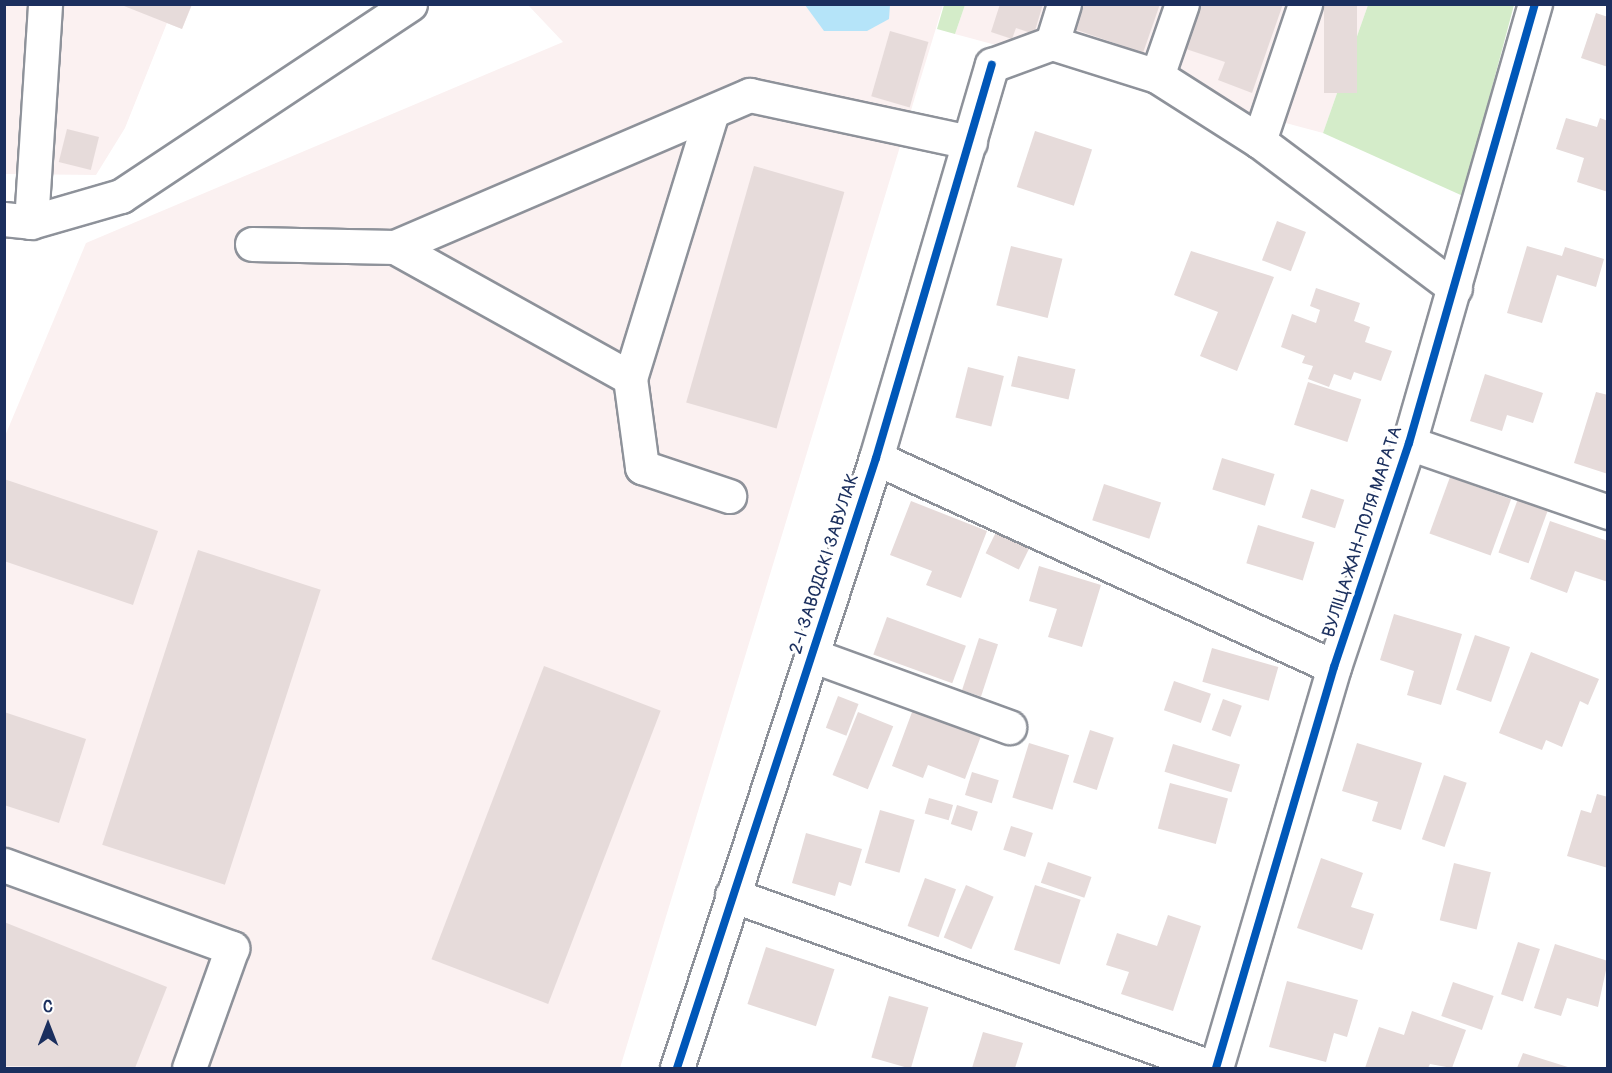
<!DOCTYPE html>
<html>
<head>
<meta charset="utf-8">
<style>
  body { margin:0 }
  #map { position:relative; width:1612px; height:1073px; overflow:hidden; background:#fff; font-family:Pangolin,sans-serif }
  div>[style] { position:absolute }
  .built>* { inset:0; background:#fbf1f1 }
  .green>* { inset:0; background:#d4ecc9 }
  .water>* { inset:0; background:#b5e4f9 }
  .building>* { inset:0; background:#e6dbda; transform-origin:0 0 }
  .roads { filter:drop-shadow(2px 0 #8e929a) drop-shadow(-2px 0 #8e929a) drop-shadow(0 2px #8e929a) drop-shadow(0 -2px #8e929a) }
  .minor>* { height:33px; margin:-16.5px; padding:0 16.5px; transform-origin:16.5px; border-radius:16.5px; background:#fff }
  .cycleway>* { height:8px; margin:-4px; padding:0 4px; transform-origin:4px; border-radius:4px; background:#0057b8 }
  span { translate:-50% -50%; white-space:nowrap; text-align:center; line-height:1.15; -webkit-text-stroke:6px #fff; paint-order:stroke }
  .street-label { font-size:18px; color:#1b2f5e }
  .frame { position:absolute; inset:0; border:6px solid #1b2f5e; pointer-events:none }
  .north { position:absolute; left:18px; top:995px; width:60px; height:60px; -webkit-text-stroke:4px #fff; paint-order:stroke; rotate:0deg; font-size:16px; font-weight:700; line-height:24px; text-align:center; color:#1b2f5e }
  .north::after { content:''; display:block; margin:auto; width:21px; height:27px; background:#1b2f5e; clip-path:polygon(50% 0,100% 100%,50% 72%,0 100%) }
</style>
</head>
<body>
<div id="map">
  <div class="built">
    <div style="clip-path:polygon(5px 5px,192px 5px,182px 29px,167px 23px,125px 128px,96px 175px,5px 174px)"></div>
    <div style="clip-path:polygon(528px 5px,943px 5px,620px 1068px,5px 1068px,5px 436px,86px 243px,563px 42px)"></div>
    <div style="clip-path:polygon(965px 5px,1368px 5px,1323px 133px,955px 34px)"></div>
  </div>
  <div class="green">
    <div style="clip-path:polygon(944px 5px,965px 5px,955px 34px,937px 29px)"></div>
    <div style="clip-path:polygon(1368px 5px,1514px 5px,1463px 196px,1323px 133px)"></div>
  </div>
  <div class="water">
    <div style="clip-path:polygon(805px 5px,890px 5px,889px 19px,867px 31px,824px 31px)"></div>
  </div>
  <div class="building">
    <div style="clip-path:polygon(119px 4px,192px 4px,182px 29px)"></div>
    <div style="clip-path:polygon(1000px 4px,1043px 4px,1034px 34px,1016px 28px,1012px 39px,991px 32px)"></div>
    <div style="clip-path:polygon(1082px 4px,1160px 4px,1143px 53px,1074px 29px)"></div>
    <div style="clip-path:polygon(1201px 4px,1283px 4px,1252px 93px,1218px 80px,1225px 62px,1186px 49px)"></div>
    <div style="left:1324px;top:4px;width:33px;height:89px"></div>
    <div style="clip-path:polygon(1596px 13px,1608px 17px,1608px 67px,1581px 58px)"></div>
    <div style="left:890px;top:31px;width:40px;height:68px;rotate:16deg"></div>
    <div style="clip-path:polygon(1566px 118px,1597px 127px,1600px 118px,1608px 121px,1608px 192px,1577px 182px,1584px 158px,1556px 149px)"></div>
    <div style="left:67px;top:129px;width:33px;height:34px;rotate:14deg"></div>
    <div style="left:1035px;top:131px;width:60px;height:59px;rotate:18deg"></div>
    <div style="left:754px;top:166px;width:94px;height:246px;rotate:16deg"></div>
    <div style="left:1277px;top:221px;width:31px;height:42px;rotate:21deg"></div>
    <div style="left:1011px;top:246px;width:53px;height:61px;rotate:14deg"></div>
    <div style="clip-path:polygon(1527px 246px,1562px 256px,1565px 247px,1604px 259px,1596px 287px,1557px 275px,1542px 323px,1507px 313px)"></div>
    <div style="clip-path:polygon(1191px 251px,1274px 277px,1237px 371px,1200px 356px,1218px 312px,1174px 295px)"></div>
    <div style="clip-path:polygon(1316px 288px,1360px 303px,1354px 321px,1370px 327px,1365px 342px,1392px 351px,1381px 381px,1354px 372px,1351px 380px,1334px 374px,1329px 387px,1308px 379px,1313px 366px,1302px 363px,1305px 356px,1281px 347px,1292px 314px,1316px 323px,1320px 310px,1310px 306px)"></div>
    <div style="left:1018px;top:356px;width:59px;height:31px;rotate:13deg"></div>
    <div style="left:968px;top:367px;width:37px;height:52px;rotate:14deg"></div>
    <div style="clip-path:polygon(1485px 374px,1543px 393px,1533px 423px,1507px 415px,1502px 431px,1470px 421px)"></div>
    <div style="left:1308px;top:382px;width:56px;height:45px;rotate:18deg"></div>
    <div style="clip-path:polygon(1596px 392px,1608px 395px,1608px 474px,1574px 463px)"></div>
    <div style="left:1222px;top:458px;width:55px;height:33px;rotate:17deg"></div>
    <div style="left:1450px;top:477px;width:65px;height:60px;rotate:20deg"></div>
    <div style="clip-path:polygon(4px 479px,158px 531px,133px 605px,4px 561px)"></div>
    <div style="left:1104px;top:484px;width:60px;height:38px;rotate:18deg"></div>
    <div style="left:1311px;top:489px;width:35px;height:30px;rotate:18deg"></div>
    <div style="left:1519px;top:496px;width:32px;height:60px;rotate:20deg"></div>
    <div style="clip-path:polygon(911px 501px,987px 531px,961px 598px,926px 585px,932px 571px,890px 555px)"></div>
    <div style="clip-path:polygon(1550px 521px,1608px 541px,1608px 582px,1575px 571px,1567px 593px,1530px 579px)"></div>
    <div style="left:1258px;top:525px;width:59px;height:40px;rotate:17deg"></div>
    <div style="left:997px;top:530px;width:37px;height:26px;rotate:26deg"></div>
    <div style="left:198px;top:550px;width:129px;height:310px;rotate:18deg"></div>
    <div style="clip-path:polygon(1039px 566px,1101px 585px,1082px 647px,1048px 637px,1057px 609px,1029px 601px)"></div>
    <div style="clip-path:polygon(1394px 614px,1462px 634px,1441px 705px,1407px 695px,1414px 671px,1380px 660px)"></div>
    <div style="left:887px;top:617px;width:84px;height:40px;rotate:20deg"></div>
    <div style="left:1475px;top:635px;width:37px;height:58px;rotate:19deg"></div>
    <div style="left:979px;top:638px;width:20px;height:55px;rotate:18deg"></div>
    <div style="left:1212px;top:648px;width:69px;height:35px;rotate:16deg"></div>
    <div style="clip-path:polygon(1531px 652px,1599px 679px,1588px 705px,1580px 701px,1562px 747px,1546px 740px,1542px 750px,1499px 733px)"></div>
    <div style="left:544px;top:666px;width:125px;height:314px;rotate:21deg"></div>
    <div style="left:1174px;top:681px;width:39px;height:31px;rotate:19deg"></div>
    <div style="left:838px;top:696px;width:22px;height:34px;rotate:21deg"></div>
    <div style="left:1223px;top:699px;width:20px;height:33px;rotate:20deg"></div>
    <div style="clip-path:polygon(915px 704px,981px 736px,965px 779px,928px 765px,923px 778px,892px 766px)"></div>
    <div style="clip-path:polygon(4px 712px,86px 739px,59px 823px,4px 805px)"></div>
    <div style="left:858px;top:712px;width:38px;height:68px;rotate:22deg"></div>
    <div style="left:1090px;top:730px;width:25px;height:55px;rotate:18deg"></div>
    <div style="left:1029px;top:743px;width:42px;height:57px;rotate:17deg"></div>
    <div style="clip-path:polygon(1357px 743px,1422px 763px,1401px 830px,1372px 821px,1378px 802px,1342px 791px)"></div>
    <div style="left:1173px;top:744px;width:70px;height:29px;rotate:17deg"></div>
    <div style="left:972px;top:772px;width:28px;height:24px;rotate:17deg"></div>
    <div style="left:1444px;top:775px;width:24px;height:68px;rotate:19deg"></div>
    <div style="left:1170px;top:783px;width:60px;height:47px;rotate:15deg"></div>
    <div style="clip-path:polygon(1597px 794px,1608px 797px,1608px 868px,1567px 856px,1581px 810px,1591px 813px)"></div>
    <div style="left:929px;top:798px;width:25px;height:16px;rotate:16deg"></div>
    <div style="left:957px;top:805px;width:22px;height:20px;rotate:18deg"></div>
    <div style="left:880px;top:810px;width:36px;height:55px;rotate:16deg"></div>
    <div style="left:1011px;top:826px;width:23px;height:25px;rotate:18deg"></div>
    <div style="clip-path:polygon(806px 833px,862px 849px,851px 886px,839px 882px,835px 896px,792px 883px)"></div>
    <div style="clip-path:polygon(1321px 858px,1363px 873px,1351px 907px,1374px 914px,1362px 950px,1297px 928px)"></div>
    <div style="left:1048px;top:862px;width:46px;height:22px;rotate:19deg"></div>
    <div style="left:1454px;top:863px;width:38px;height:59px;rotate:14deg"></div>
    <div style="left:925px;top:878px;width:33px;height:51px;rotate:20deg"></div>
    <div style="left:966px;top:885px;width:30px;height:57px;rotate:23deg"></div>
    <div style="left:1035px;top:885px;width:48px;height:68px;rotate:18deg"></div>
    <div style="clip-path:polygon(1168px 915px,1201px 926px,1173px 1011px,1121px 994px,1129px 972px,1106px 965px,1117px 933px,1157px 946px)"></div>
    <div style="clip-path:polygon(4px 922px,167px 987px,135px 1068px,4px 1066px)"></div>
    <div style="left:1518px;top:942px;width:23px;height:55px;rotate:18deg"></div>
    <div style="clip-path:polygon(1555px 944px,1608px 961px,1598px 1007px,1567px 998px,1561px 1016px,1534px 1008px)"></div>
    <div style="left:766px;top:947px;width:72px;height:60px;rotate:18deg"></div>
    <div style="clip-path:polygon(1287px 981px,1358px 1000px,1347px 1037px,1334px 1033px,1326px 1062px,1269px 1047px)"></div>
    <div style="left:1453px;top:982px;width:43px;height:36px;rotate:19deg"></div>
    <div style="left:889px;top:996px;width:41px;height:64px;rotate:16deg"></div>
    <div style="clip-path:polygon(1412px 1011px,1466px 1030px,1452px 1068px,1430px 1064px,1428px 1068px,1365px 1068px,1379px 1027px,1404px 1035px)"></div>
    <div style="clip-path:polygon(983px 1032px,1023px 1043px,1015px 1068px,972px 1068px)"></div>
    <div style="clip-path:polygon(1523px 1053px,1571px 1068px,1517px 1068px)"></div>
  </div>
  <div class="roads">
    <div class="minor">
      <div style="left:1064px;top:4px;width:41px;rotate:107.1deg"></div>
      <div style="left:1052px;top:43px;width:110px;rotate:17.4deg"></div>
      <div style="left:1157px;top:76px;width:76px;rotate:-70.9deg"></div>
      <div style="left:1157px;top:76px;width:121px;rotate:32.5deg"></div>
      <div style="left:1259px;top:141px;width:145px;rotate:-71.4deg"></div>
      <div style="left:712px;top:112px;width:278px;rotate:107.1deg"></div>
      <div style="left:630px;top:378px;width:90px;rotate:82.3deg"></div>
      <div style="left:642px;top:467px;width:92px;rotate:18.4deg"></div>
      <div style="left:1259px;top:141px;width:245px;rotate:36.9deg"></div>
      <div style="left:4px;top:219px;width:27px;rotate:6deg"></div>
      <div style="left:31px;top:222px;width:94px;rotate:-16.1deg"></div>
      <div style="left:121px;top:196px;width:347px;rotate:-33.6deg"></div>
      <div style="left:31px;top:222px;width:218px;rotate:-86.3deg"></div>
      <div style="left:252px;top:244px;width:143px;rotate:1.2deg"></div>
      <div style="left:395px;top:247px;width:386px;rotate:-23.2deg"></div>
      <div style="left:750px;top:95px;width:225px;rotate:12.1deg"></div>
      <div style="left:395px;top:247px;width:269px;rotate:29.1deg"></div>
      <div style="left:1409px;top:443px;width:211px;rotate:19.1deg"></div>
      <div style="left:876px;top:458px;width:503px;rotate:24.53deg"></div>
      <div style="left:811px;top:655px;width:211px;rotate:20deg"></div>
      <div style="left:4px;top:865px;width:243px;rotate:20deg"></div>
      <div style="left:232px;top:948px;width:127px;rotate:109.7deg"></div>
      <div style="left:732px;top:895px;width:511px;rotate:19.78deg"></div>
      <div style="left:677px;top:1068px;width:642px;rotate:-71.93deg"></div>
      <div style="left:876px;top:458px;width:410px;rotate:-73.6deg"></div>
      <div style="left:992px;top:65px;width:64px;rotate:-20.1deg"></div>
      <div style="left:1216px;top:1068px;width:418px;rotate:-73.6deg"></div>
      <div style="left:1334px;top:667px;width:236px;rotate:-71.5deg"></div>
      <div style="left:1409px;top:443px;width:457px;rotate:-74deg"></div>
    </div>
  </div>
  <div class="cycleway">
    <div style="left:677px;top:1068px;width:642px;rotate:-71.93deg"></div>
    <div style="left:876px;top:458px;width:410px;rotate:-73.6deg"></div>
    <div style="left:1216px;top:1068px;width:418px;rotate:-73.6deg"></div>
    <div style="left:1334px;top:667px;width:236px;rotate:-71.5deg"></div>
    <div style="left:1409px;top:443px;width:457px;rotate:-74deg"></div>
  </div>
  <div class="street-label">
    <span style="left:1363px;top:532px;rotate:-72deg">ВУЛІЦА ЖАН-ПОЛЯ МАРАТА</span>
    <span style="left:825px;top:564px;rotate:-72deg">2-І ЗАВОДСКІ ЗАВУЛАК</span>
  </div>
  <div class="frame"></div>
  <div class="north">С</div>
</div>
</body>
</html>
